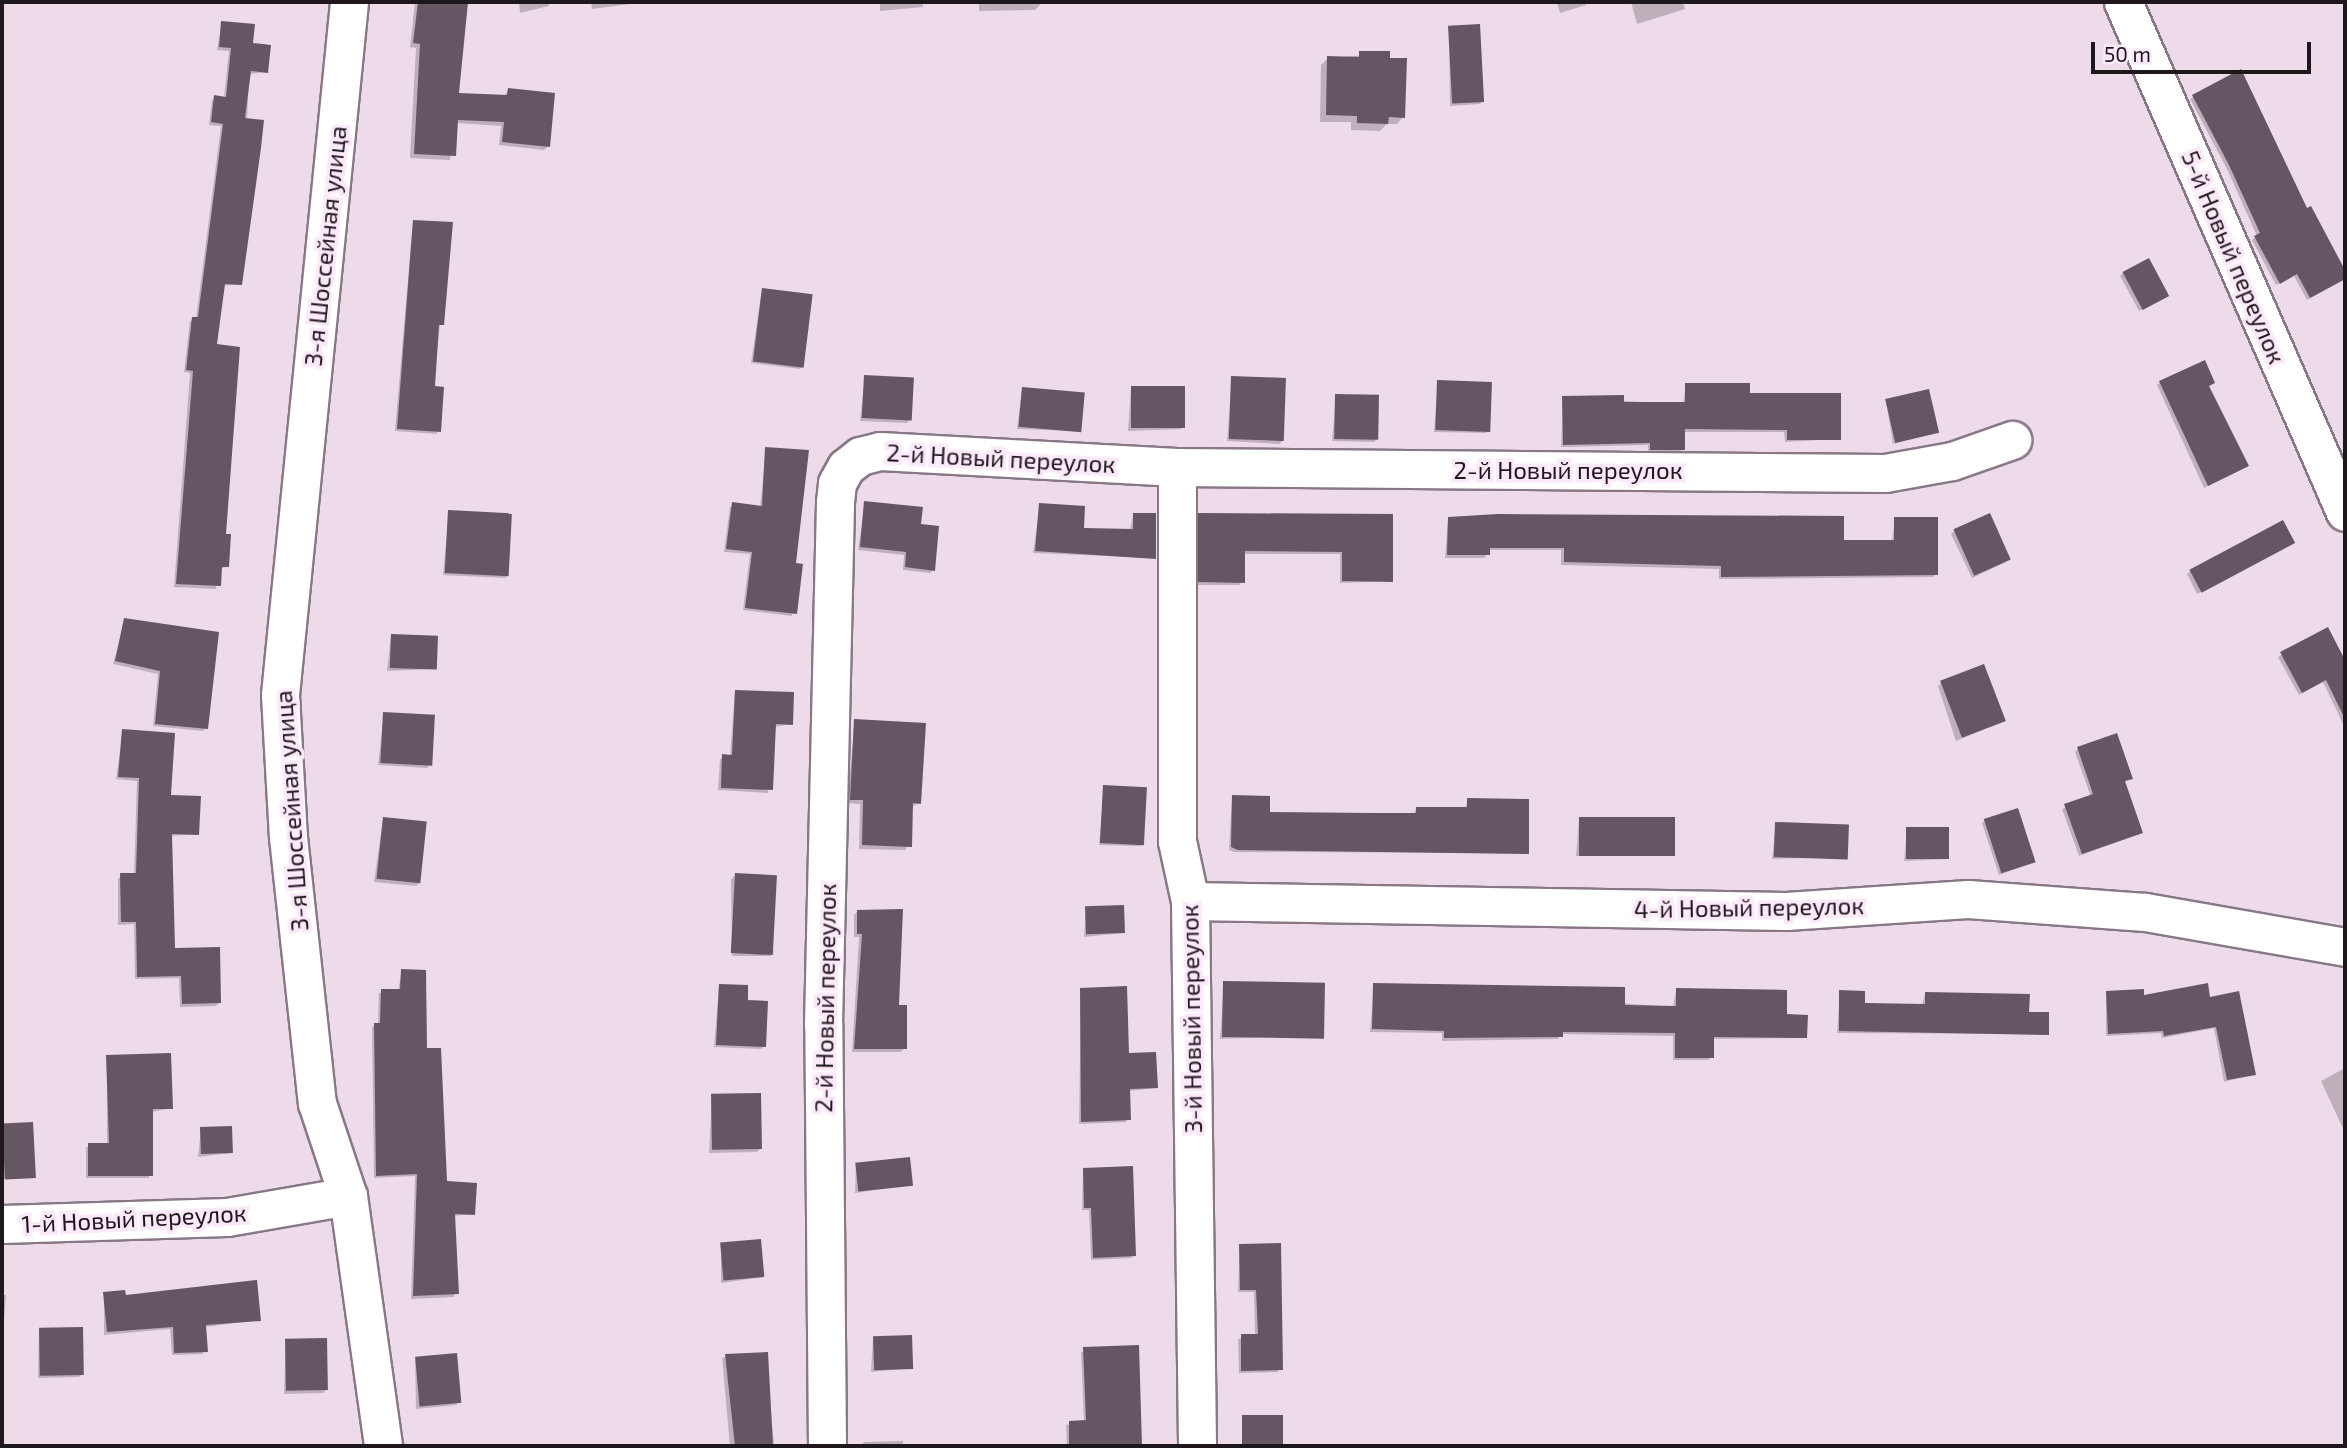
<!DOCTYPE html>
<html>
<head>
<meta charset="utf-8">
<style>
  body { margin:0 }
  #map { position:relative; width:2347px; height:1448px; overflow:hidden; background:#eedbea; font-family:"Exo 2",sans-serif }
  div>[style] { position:absolute }
  .shadow>* { inset:0; background:#0003; transform-origin:0 0 }
  .building>* { inset:0; background:#655663; transform-origin:0 0 }
  .roads { filter:drop-shadow(2px 0 #887886) drop-shadow(-2px 0 #887886) drop-shadow(0 2px #887886) drop-shadow(0 -2px #887886) }
  .minor>* { height:37px; margin:-18.5px; padding:0 18.5px; transform-origin:18.5px; border-radius:18.5px; background:#fff }
  span { translate:-50% -50%; white-space:nowrap; text-align:center; line-height:1.15; -webkit-text-stroke:7px #fbe8f8; paint-order:stroke }
  .street-label { font-size:24px; color:#1e181d }
  .frame { position:absolute; inset:0; border:4px solid #1e181d; pointer-events:none }
  .scale { position:absolute; left:2091px; top:42px; width:220px; height:32px; box-sizing:border-box; border:4px solid #1e181d; border-top:0; padding-left:9px; font-size:21px; line-height:24px; white-space:nowrap; color:#1e181d; -webkit-text-stroke:5px #fbe8f8; paint-order:stroke }
</style>
</head>
<body>
<div id="map">
  <div class="shadow">
    <div style="clip-path:polygon(415px 2px,466px 2px,457px 95px,504px 97px,508px 90px,548px 146px,544px 150px,499px 145px,501px 126px,456px 123px,450px 160px,410px 158px,416px 48px,410px 47px)"></div>
    <div style="clip-path:polygon(519px 2px,548px 2px,549px 6px,520px 13px)"></div>
    <div style="clip-path:polygon(591px 2px,646px 2px,592px 9px)"></div>
    <div style="clip-path:polygon(880px 2px,922px 2px,923px 7px,880px 11px)"></div>
    <div style="clip-path:polygon(979px 2px,1040px 2px,1040px 5px,1035px 10px,979px 11px)"></div>
    <div style="clip-path:polygon(1557px 2px,1585px 2px,1586px 5px,1560px 13px)"></div>
    <div style="clip-path:polygon(1631px 2px,1683px 2px,1685px 9px,1637px 24px)"></div>
    <div style="clip-path:polygon(222px 22px,251px 45px,267px 72px,249px 74px,240px 284px,223px 286px,215px 345px,228px 566px,220px 569px,216px 589px,174px 587px,190px 373px,184px 372px,190px 321px,196px 319px,221px 126px,209px 125px,212px 100px,224px 98px,229px 51px,217px 50px)"></div>
    <div style="clip-path:polygon(1449px 28px,1483px 101px,1480px 104px,1450px 106px)"></div>
    <div style="clip-path:polygon(1389px 53px,1403px 117px,1397px 124px,1387px 124px,1380px 131px,1351px 130px,1351px 122px,1320px 122px,1321px 65px,1328px 58px)"></div>
    <div style="clip-path:polygon(2240px 71px,2306px 210px,2310px 208px,2345px 274px,2344px 280px,2307px 300px,2294px 276px,2276px 285px,2252px 240px,2257px 236px,2227px 169px,2190px 99px)"></div>
    <div style="clip-path:polygon(413px 221px,451px 224px,433px 388px,437px 434px,395px 431px)"></div>
    <div style="clip-path:polygon(2123px 273px,2164px 298px,2139px 311px,2120px 276px)"></div>
    <div style="clip-path:polygon(762px 289px,803px 366px,800px 369px,751px 363px)"></div>
    <div style="clip-path:polygon(865px 377px,910px 420px,907px 423px,860px 421px)"></div>
    <div style="clip-path:polygon(1232px 378px,1282px 441px,1280px 444px,1227px 441px)"></div>
    <div style="clip-path:polygon(1438px 382px,1489px 430px,1486px 433px,1434px 432px)"></div>
    <div style="clip-path:polygon(2160px 382px,2208px 387px,2244px 468px,2204px 488px,2157px 385px)"></div>
    <div style="clip-path:polygon(1686px 384px,1748px 395px,1839px 439px,1785px 442px,1784px 432px,1684px 432px,1681px 453px,1648px 452px,1648px 445px,1561px 447px,1563px 398px,1683px 404px)"></div>
    <div style="clip-path:polygon(1131px 387px,1182px 429px,1128px 431px)"></div>
    <div style="clip-path:polygon(1022px 389px,1080px 431px,1017px 429px)"></div>
    <div style="clip-path:polygon(1336px 396px,1377px 439px,1374px 442px,1332px 441px)"></div>
    <div style="clip-path:polygon(1886px 401px,1937px 432px,1893px 444px)"></div>
    <div style="clip-path:polygon(766px 449px,794px 565px,792px 616px,743px 610px,750px 554px,724px 552px,730px 507px,760px 508px)"></div>
    <div style="clip-path:polygon(865px 503px,919px 525px,933px 570px,930px 573px,903px 570px,904px 555px,858px 550px)"></div>
    <div style="clip-path:polygon(1040px 505px,1082px 529px,1130px 531px,1133px 515px,1154px 558px,1033px 553px)"></div>
    <div style="clip-path:polygon(449px 512px,508px 575px,505px 578px,443px 575px)"></div>
    <div style="clip-path:polygon(1199px 515px,1391px 515px,1391px 581px,1340px 583px,1340px 554px,1243px 554px,1240px 585px,1196px 585px)"></div>
    <div style="clip-path:polygon(1895px 518px,1936px 574px,1933px 577px,1719px 579px,1719px 569px,1561px 565px,1561px 550px,1488px 550px,1485px 558px,1445px 558px,1448px 519px,1842px 542px,1892px 541px)"></div>
    <div style="clip-path:polygon(1954px 531px,2006px 562px,1972px 578px,1951px 534px)"></div>
    <div style="clip-path:polygon(2290px 545px,2197px 594px,2187px 574px,2190px 571px)"></div>
    <div style="clip-path:polygon(125px 620px,206px 728px,203px 731px,153px 726px,158px 674px,113px 664px)"></div>
    <div style="clip-path:polygon(2327px 629px,2345px 664px,2345px 728px,2323px 682px,2299px 695px,2278px 657px)"></div>
    <div style="clip-path:polygon(391px 636px,435px 669px,387px 671px)"></div>
    <div style="clip-path:polygon(1941px 683px,2004px 721px,1956px 741px,1938px 686px)"></div>
    <div style="clip-path:polygon(735px 691px,791px 724px,774px 727px,768px 793px,718px 790px,720px 759px,730px 756px)"></div>
    <div style="clip-path:polygon(384px 714px,430px 765px,427px 768px,378px 765px)"></div>
    <div style="clip-path:polygon(855px 721px,920px 803px,911px 807px,906px 850px,859px 849px,860px 804px,847px 803px)"></div>
    <div style="clip-path:polygon(123px 731px,198px 834px,171px 836px,173px 949px,219px 1003px,216px 1006px,180px 1007px,179px 978px,135px 979px,134px 924px,118px 925px,118px 878px,134px 875px,137px 781px,116px 779px)"></div>
    <div style="clip-path:polygon(2078px 749px,2131px 778px,2123px 783px,2141px 833px,2079px 856px,2062px 809px,2091px 797px,2075px 752px)"></div>
    <div style="clip-path:polygon(1104px 787px,1143px 843px,1140px 846px,1099px 845px)"></div>
    <div style="clip-path:polygon(1232px 797px,1268px 814px,1413px 815px,1416px 809px,1465px 809px,1468px 799px,1527px 853px,1234px 852px,1229px 850px)"></div>
    <div style="clip-path:polygon(383px 819px,419px 883px,416px 886px,374px 882px)"></div>
    <div style="clip-path:polygon(1579px 819px,1673px 855px,1576px 856px)"></div>
    <div style="clip-path:polygon(1985px 820px,2034px 862px,1999px 875px,1982px 823px)"></div>
    <div style="clip-path:polygon(1776px 824px,1846px 857px,1772px 859px)"></div>
    <div style="clip-path:polygon(1907px 829px,1947px 859px,1904px 861px)"></div>
    <div style="clip-path:polygon(736px 875px,774px 952px,770px 956px,732px 956px,731px 879px)"></div>
    <div style="clip-path:polygon(1086px 907px,1123px 933px,1084px 937px)"></div>
    <div style="clip-path:polygon(858px 911px,905px 1048px,901px 1052px,852px 1052px,859px 937px,854px 937px,854px 915px)"></div>
    <div style="clip-path:polygon(402px 971px,425px 1050px,445px 1183px,473px 1214px,453px 1216px,454px 1297px,411px 1299px,415px 1176px,374px 1178px,372px 1027px,378px 1024px,379px 993px,398px 991px)"></div>
    <div style="clip-path:polygon(1224px 983px,1323px 1035px,1220px 1039px)"></div>
    <div style="clip-path:polygon(1374px 985px,1673px 1007px,1676px 990px,1785px 1016px,1806px 1038px,1712px 1039px,1709px 1060px,1673px 1060px,1673px 1036px,1561px 1034px,1558px 1039px,1442px 1041px,1442px 1033px,1370px 1032px)"></div>
    <div style="clip-path:polygon(719px 986px,746px 1002px,764px 1046px,761px 1049px,714px 1047px)"></div>
    <div style="clip-path:polygon(1081px 990px,1156px 1088px,1128px 1091px,1126px 1122px,1079px 1124px)"></div>
    <div style="clip-path:polygon(1840px 992px,1864px 1004px,1922px 1005px,1925px 994px,2028px 1013px,2047px 1034px,1837px 1033px)"></div>
    <div style="clip-path:polygon(2106px 993px,2209px 999px,2254px 1074px,2224px 1082px,2214px 1028px,2162px 1038px,2161px 1033px,2106px 1036px)"></div>
    <div style="clip-path:polygon(107px 1057px,171px 1108px,152px 1112px,149px 1178px,86px 1178px,86px 1147px,107px 1144px)"></div>
    <div style="clip-path:polygon(2345px 1068px,2345px 1133px,2321px 1081px)"></div>
    <div style="clip-path:polygon(712px 1096px,760px 1149px,757px 1152px,709px 1153px)"></div>
    <div style="left:32px;top:1124px;width:54px;height:30px;rotate:88deg"></div>
    <div style="clip-path:polygon(201px 1129px,231px 1153px,198px 1157px)"></div>
    <div style="clip-path:polygon(856px 1164px,911px 1185px,855px 1193px)"></div>
    <div style="clip-path:polygon(1083px 1169px,1134px 1255px,1131px 1258px,1091px 1260px,1089px 1210px,1082px 1210px)"></div>
    <div style="clip-path:polygon(721px 1244px,763px 1277px,721px 1283px)"></div>
    <div style="clip-path:polygon(1240px 1245px,1279px 1245px,1278px 1372px,1239px 1373px,1238px 1339px,1255px 1336px,1254px 1292px,1238px 1292px)"></div>
    <div style="clip-path:polygon(104px 1293px,124px 1297px,259px 1320px,205px 1327px,203px 1354px,172px 1355px,170px 1329px,104px 1335px)"></div>
    <div style="clip-path:polygon(2px 1295px,6px 1295px,3px 1334px,2px 1334px)"></div>
    <div style="clip-path:polygon(39px 1330px,82px 1374px,79px 1377px,38px 1378px)"></div>
    <div style="clip-path:polygon(873px 1338px,911px 1368px,871px 1372px)"></div>
    <div style="clip-path:polygon(286px 1340px,326px 1390px,323px 1393px,284px 1394px)"></div>
    <div style="clip-path:polygon(1137px 1347px,1141px 1446px,1067px 1446px,1066px 1425px,1084px 1422px,1081px 1352px)"></div>
    <div style="left:766px;top:1354px;width:92px;height:44px;rotate:85deg"></div>
    <div style="clip-path:polygon(415px 1358px,459px 1402px,456px 1405px,416px 1409px)"></div>
    <div style="left:1243px;top:1417px;width:39px;height:29px"></div>
    <div style="clip-path:polygon(903px 1441px,903px 1446px,861px 1446px,864px 1442px)"></div>
  </div>
  <div class="building">
    <div style="clip-path:polygon(418px 2px,468px 2px,459px 93px,507px 95px,508px 88px,555px 93px,550px 147px,502px 142px,504px 122px,458px 120px,456px 156px,414px 154px,420px 44px,413px 43px)"></div>
    <div style="clip-path:polygon(221px 21px,255px 24px,253px 43px,271px 45px,268px 73px,251px 71px,245px 118px,264px 120px,261px 148px,242px 285px,225px 284px,217px 344px,240px 347px,226px 534px,231px 534px,229px 567px,222px 567px,221px 586px,176px 584px,193px 371px,186px 370px,192px 317px,198px 317px,223px 124px,211px 122px,214px 95px,226px 97px,231px 48px,219px 47px)"></div>
    <div style="left:1480px;top:24px;width:78px;height:32px;rotate:87deg"></div>
    <div style="clip-path:polygon(1359px 51px,1390px 51px,1390px 58px,1407px 58px,1405px 118px,1389px 117px,1388px 124px,1357px 123px,1357px 116px,1326px 115px,1327px 56px,1359px 57px)"></div>
    <div style="clip-path:polygon(2241px 69px,2307px 208px,2311px 206px,2345px 270px,2345px 279px,2310px 298px,2297px 274px,2280px 284px,2254px 236px,2260px 233px,2229px 165px,2192px 95px)"></div>
    <div style="clip-path:polygon(413px 220px,453px 222px,444px 325px,439px 325px,435px 386px,444px 387px,441px 432px,397px 429px)"></div>
    <div style="left:2149px;top:258px;width:43px;height:30px;rotate:62deg"></div>
    <div style="left:762px;top:288px;width:51px;height:74px;rotate:7deg"></div>
    <div style="clip-path:polygon(2205px 360px,2215px 383px,2209px 386px,2249px 466px,2208px 486px,2159px 381px)"></div>
    <div style="left:864px;top:375px;width:50px;height:43px;rotate:3deg"></div>
    <div style="left:1231px;top:376px;width:55px;height:63px;rotate:2deg"></div>
    <div style="left:1437px;top:380px;width:55px;height:50px;rotate:2deg"></div>
    <div style="clip-path:polygon(1685px 383px,1750px 383px,1750px 393px,1841px 393px,1841px 440px,1787px 440px,1787px 430px,1685px 429px,1685px 450px,1650px 450px,1650px 443px,1563px 445px,1562px 396px,1624px 395px,1624px 402px,1685px 402px)"></div>
    <div style="left:1131px;top:386px;width:54px;height:42px"></div>
    <div style="left:1022px;top:387px;width:63px;height:40px;rotate:5deg"></div>
    <div style="left:1929px;top:389px;width:45px;height:45px;rotate:77deg"></div>
    <div style="left:1335px;top:394px;width:44px;height:45px;rotate:1deg"></div>
    <div style="clip-path:polygon(765px 447px,809px 450px,796px 563px,803px 564px,797px 614px,745px 608px,752px 552px,726px 549px,732px 502px,762px 506px)"></div>
    <div style="clip-path:polygon(864px 501px,923px 507px,921px 524px,939px 526px,935px 571px,905px 567px,906px 552px,860px 547px)"></div>
    <div style="clip-path:polygon(1039px 503px,1085px 506px,1084px 528px,1133px 529px,1133px 513px,1156px 513px,1156px 559px,1035px 551px)"></div>
    <div style="left:448px;top:510px;width:64px;height:63px;rotate:3deg"></div>
    <div style="clip-path:polygon(1198px 513px,1393px 514px,1393px 582px,1342px 581px,1342px 552px,1245px 551px,1245px 583px,1198px 582px)"></div>
    <div style="left:1990px;top:513px;width:51px;height:40px;rotate:66deg"></div>
    <div style="clip-path:polygon(1498px 514px,1844px 516px,1844px 540px,1894px 540px,1894px 517px,1938px 517px,1938px 575px,1721px 577px,1721px 566px,1564px 562px,1564px 548px,1490px 548px,1490px 555px,1447px 555px,1448px 517px)"></div>
    <div style="left:2283px;top:520px;width:26px;height:106px;rotate:62deg"></div>
    <div style="clip-path:polygon(124px 618px,219px 632px,208px 729px,155px 724px,160px 671px,115px 661px)"></div>
    <div style="clip-path:polygon(2328px 627px,2345px 660px,2345px 719px,2326px 680px,2302px 693px,2280px 652px)"></div>
    <div style="left:391px;top:634px;width:47px;height:34px;rotate:2deg"></div>
    <div style="left:1984px;top:664px;width:61px;height:47px;rotate:69deg"></div>
    <div style="clip-path:polygon(735px 690px,794px 692px,793px 725px,776px 724px,773px 790px,721px 788px,722px 754px,732px 755px)"></div>
    <div style="left:383px;top:712px;width:52px;height:51px;rotate:3deg"></div>
    <div style="clip-path:polygon(854px 719px,926px 723px,921px 804px,913px 803px,912px 847px,862px 845px,863px 800px,850px 800px)"></div>
    <div style="clip-path:polygon(122px 729px,175px 733px,171px 795px,201px 796px,199px 835px,172px 834px,175px 948px,220px 947px,221px 1003px,182px 1004px,181px 976px,137px 977px,136px 922px,121px 922px,120px 873px,136px 873px,139px 778px,118px 777px)"></div>
    <div style="clip-path:polygon(2117px 733px,2133px 779px,2125px 781px,2143px 833px,2082px 854px,2064px 804px,2093px 794px,2077px 747px)"></div>
    <div style="left:1103px;top:785px;width:44px;height:58px;rotate:3deg"></div>
    <div style="clip-path:polygon(1232px 795px,1270px 796px,1270px 812px,1374px 813px,1416px 813px,1416px 807px,1467px 807px,1467px 798px,1529px 799px,1529px 854px,1238px 850px,1231px 847px)"></div>
    <div style="left:2018px;top:808px;width:57px;height:36px;rotate:72deg"></div>
    <div style="left:383px;top:817px;width:44px;height:62px;rotate:6deg"></div>
    <div style="left:1675px;top:817px;width:39px;height:96px;rotate:90deg"></div>
    <div style="left:1775px;top:822px;width:74px;height:35px;rotate:2deg"></div>
    <div style="left:1906px;top:827px;width:43px;height:32px"></div>
    <div style="left:735px;top:873px;width:42px;height:80px;rotate:3deg"></div>
    <div style="left:1124px;top:905px;width:28px;height:39px;rotate:88deg"></div>
    <div style="clip-path:polygon(903px 909px,899px 1005px,907px 1005px,907px 1049px,854px 1049px,862px 934px,857px 934px,857px 910px)"></div>
    <div style="clip-path:polygon(401px 969px,426px 970px,427px 1048px,441px 1048px,447px 1181px,477px 1183px,475px 1215px,455px 1214px,459px 1294px,413px 1296px,417px 1174px,376px 1176px,374px 1023px,380px 1023px,381px 989px,400px 989px)"></div>
    <div style="left:1223px;top:981px;width:102px;height:56px;rotate:1deg"></div>
    <div style="clip-path:polygon(1373px 983px,1625px 987px,1625px 1005px,1676px 1006px,1676px 988px,1787px 990px,1787px 1014px,1808px 1015px,1807px 1038px,1714px 1037px,1714px 1058px,1675px 1058px,1675px 1033px,1563px 1032px,1563px 1037px,1444px 1038px,1444px 1031px,1372px 1029px)"></div>
    <div style="clip-path:polygon(2208px 983px,2210px 997px,2239px 991px,2256px 1075px,2227px 1080px,2216px 1027px,2164px 1036px,2163px 1031px,2108px 1034px,2106px 991px,2144px 989px,2144px 995px)"></div>
    <div style="clip-path:polygon(719px 984px,748px 985px,748px 1000px,768px 1001px,766px 1047px,716px 1045px)"></div>
    <div style="clip-path:polygon(1127px 986px,1129px 1053px,1156px 1052px,1158px 1088px,1130px 1089px,1131px 1120px,1081px 1122px,1080px 988px)"></div>
    <div style="clip-path:polygon(1839px 990px,1865px 991px,1865px 1003px,1925px 1004px,1925px 992px,2030px 994px,2029px 1012px,2049px 1012px,2049px 1035px,1839px 1031px)"></div>
    <div style="clip-path:polygon(171px 1053px,173px 1109px,153px 1109px,153px 1176px,88px 1176px,88px 1143px,109px 1143px,106px 1055px)"></div>
    <div style="left:761px;top:1093px;width:56px;height:50px;rotate:89deg"></div>
    <div style="left:33px;top:1122px;width:56px;height:31px;rotate:87deg"></div>
    <div style="left:232px;top:1126px;width:27px;height:32px;rotate:88deg"></div>
    <div style="left:910px;top:1157px;width:29px;height:55px;rotate:84deg"></div>
    <div style="clip-path:polygon(1133px 1166px,1136px 1256px,1093px 1258px,1091px 1208px,1084px 1208px,1083px 1168px)"></div>
    <div style="left:761px;top:1239px;width:38px;height:41px;rotate:85deg"></div>
    <div style="clip-path:polygon(1281px 1243px,1283px 1370px,1241px 1371px,1241px 1334px,1258px 1334px,1256px 1290px,1240px 1290px,1239px 1244px)"></div>
    <div style="clip-path:polygon(257px 1280px,261px 1321px,206px 1325px,208px 1352px,174px 1353px,173px 1327px,107px 1332px,103px 1292px,125px 1290px,126px 1295px)"></div>
    <div style="left:83px;top:1327px;width:48px;height:44px;rotate:89deg"></div>
    <div style="left:912px;top:1335px;width:34px;height:39px;rotate:88deg"></div>
    <div style="left:327px;top:1338px;width:52px;height:42px;rotate:89deg"></div>
    <div style="clip-path:polygon(1139px 1345px,1142px 1446px,1069px 1446px,1069px 1421px,1086px 1420px,1083px 1347px)"></div>
    <div style="clip-path:polygon(768px 1352px,773px 1446px,735px 1446px,725px 1354px)"></div>
    <div style="left:457px;top:1353px;width:50px;height:42px;rotate:85deg"></div>
    <div style="left:1242px;top:1415px;width:41px;height:31px"></div>
  </div>
  <div class="roads">
    <div class="minor">
      <div style="left:349px;top:2px;width:696px;rotate:95.69deg"></div>
      <div style="left:280px;top:695px;width:142px;rotate:86.8deg"></div>
      <div style="left:288px;top:837px;width:268px;rotate:83.8deg"></div>
      <div style="left:317px;top:1103px;width:98px;rotate:71.6deg"></div>
      <div style="left:348px;top:1196px;width:252px;rotate:82deg"></div>
      <div style="left:2123px;top:2px;width:556px;rotate:66.48deg"></div>
      <div style="left:1177px;top:467px;width:374px;rotate:90deg"></div>
      <div style="left:1177px;top:841px;width:61px;rotate:77.8deg"></div>
      <div style="left:1190px;top:901px;width:545px;rotate:89.26deg"></div>
      <div style="left:1190px;top:901px;width:596px;rotate:0.96deg"></div>
      <div style="left:1786px;top:911px;width:182px;rotate:-3.8deg"></div>
      <div style="left:1968px;top:899px;width:177px;rotate:4.2deg"></div>
      <div style="left:2145px;top:912px;width:203px;rotate:9.9deg"></div>
      <div style="left:2px;top:1224px;width:225px;rotate:-1.8deg"></div>
      <div style="left:227px;top:1217px;width:123px;rotate:-9.8deg"></div>
      <div style="left:827px;top:1446px;width:422px;rotate:-90.5deg"></div>
      <div style="left:823px;top:1024px;width:522px;rotate:-88.68deg"></div>
      <div style="left:835px;top:502px;width:19px;rotate:-84deg"></div>
      <div style="left:837px;top:483px;width:18px;rotate:-61deg"></div>
      <div style="left:846px;top:467px;width:18px;rotate:-38deg"></div>
      <div style="left:860px;top:456px;width:21px;rotate:-14deg"></div>
      <div style="left:880px;top:451px;width:297px;rotate:3.1deg"></div>
      <div style="left:1177px;top:467px;width:708px;rotate:0.49deg"></div>
      <div style="left:1885px;top:473px;width:68px;rotate:-10.2deg"></div>
      <div style="left:1952px;top:461px;width:64px;rotate:-19.3deg"></div>
    </div>
  </div>
  <div class="street-label">
    <span style="left:325px;top:246px;rotate:-84deg">3-я Шоссейная улица</span>
    <span style="left:2234px;top:257px;rotate:67deg">5-й Новый переулок</span>
    <span style="left:1001px;top:458px;rotate:3deg">2-й Новый переулок</span>
    <span style="left:1568px;top:470px">2-й Новый переулок</span>
    <span style="left:291px;top:811px;rotate:-94deg">3-я Шоссейная улица</span>
    <span style="left:1749px;top:907px;rotate:-1deg">4-й Новый переулок</span>
    <span style="left:825px;top:998px;rotate:-89deg">2-й Новый переулок</span>
    <span style="left:1191px;top:1019px;rotate:-91deg">3-й Новый переулок</span>
    <span style="left:134px;top:1218px;rotate:-3deg">1-й Новый переулок</span>
  </div>
  <div class="frame"></div>
  <div class="scale">50 m</div>
</div>
</body>
</html>
